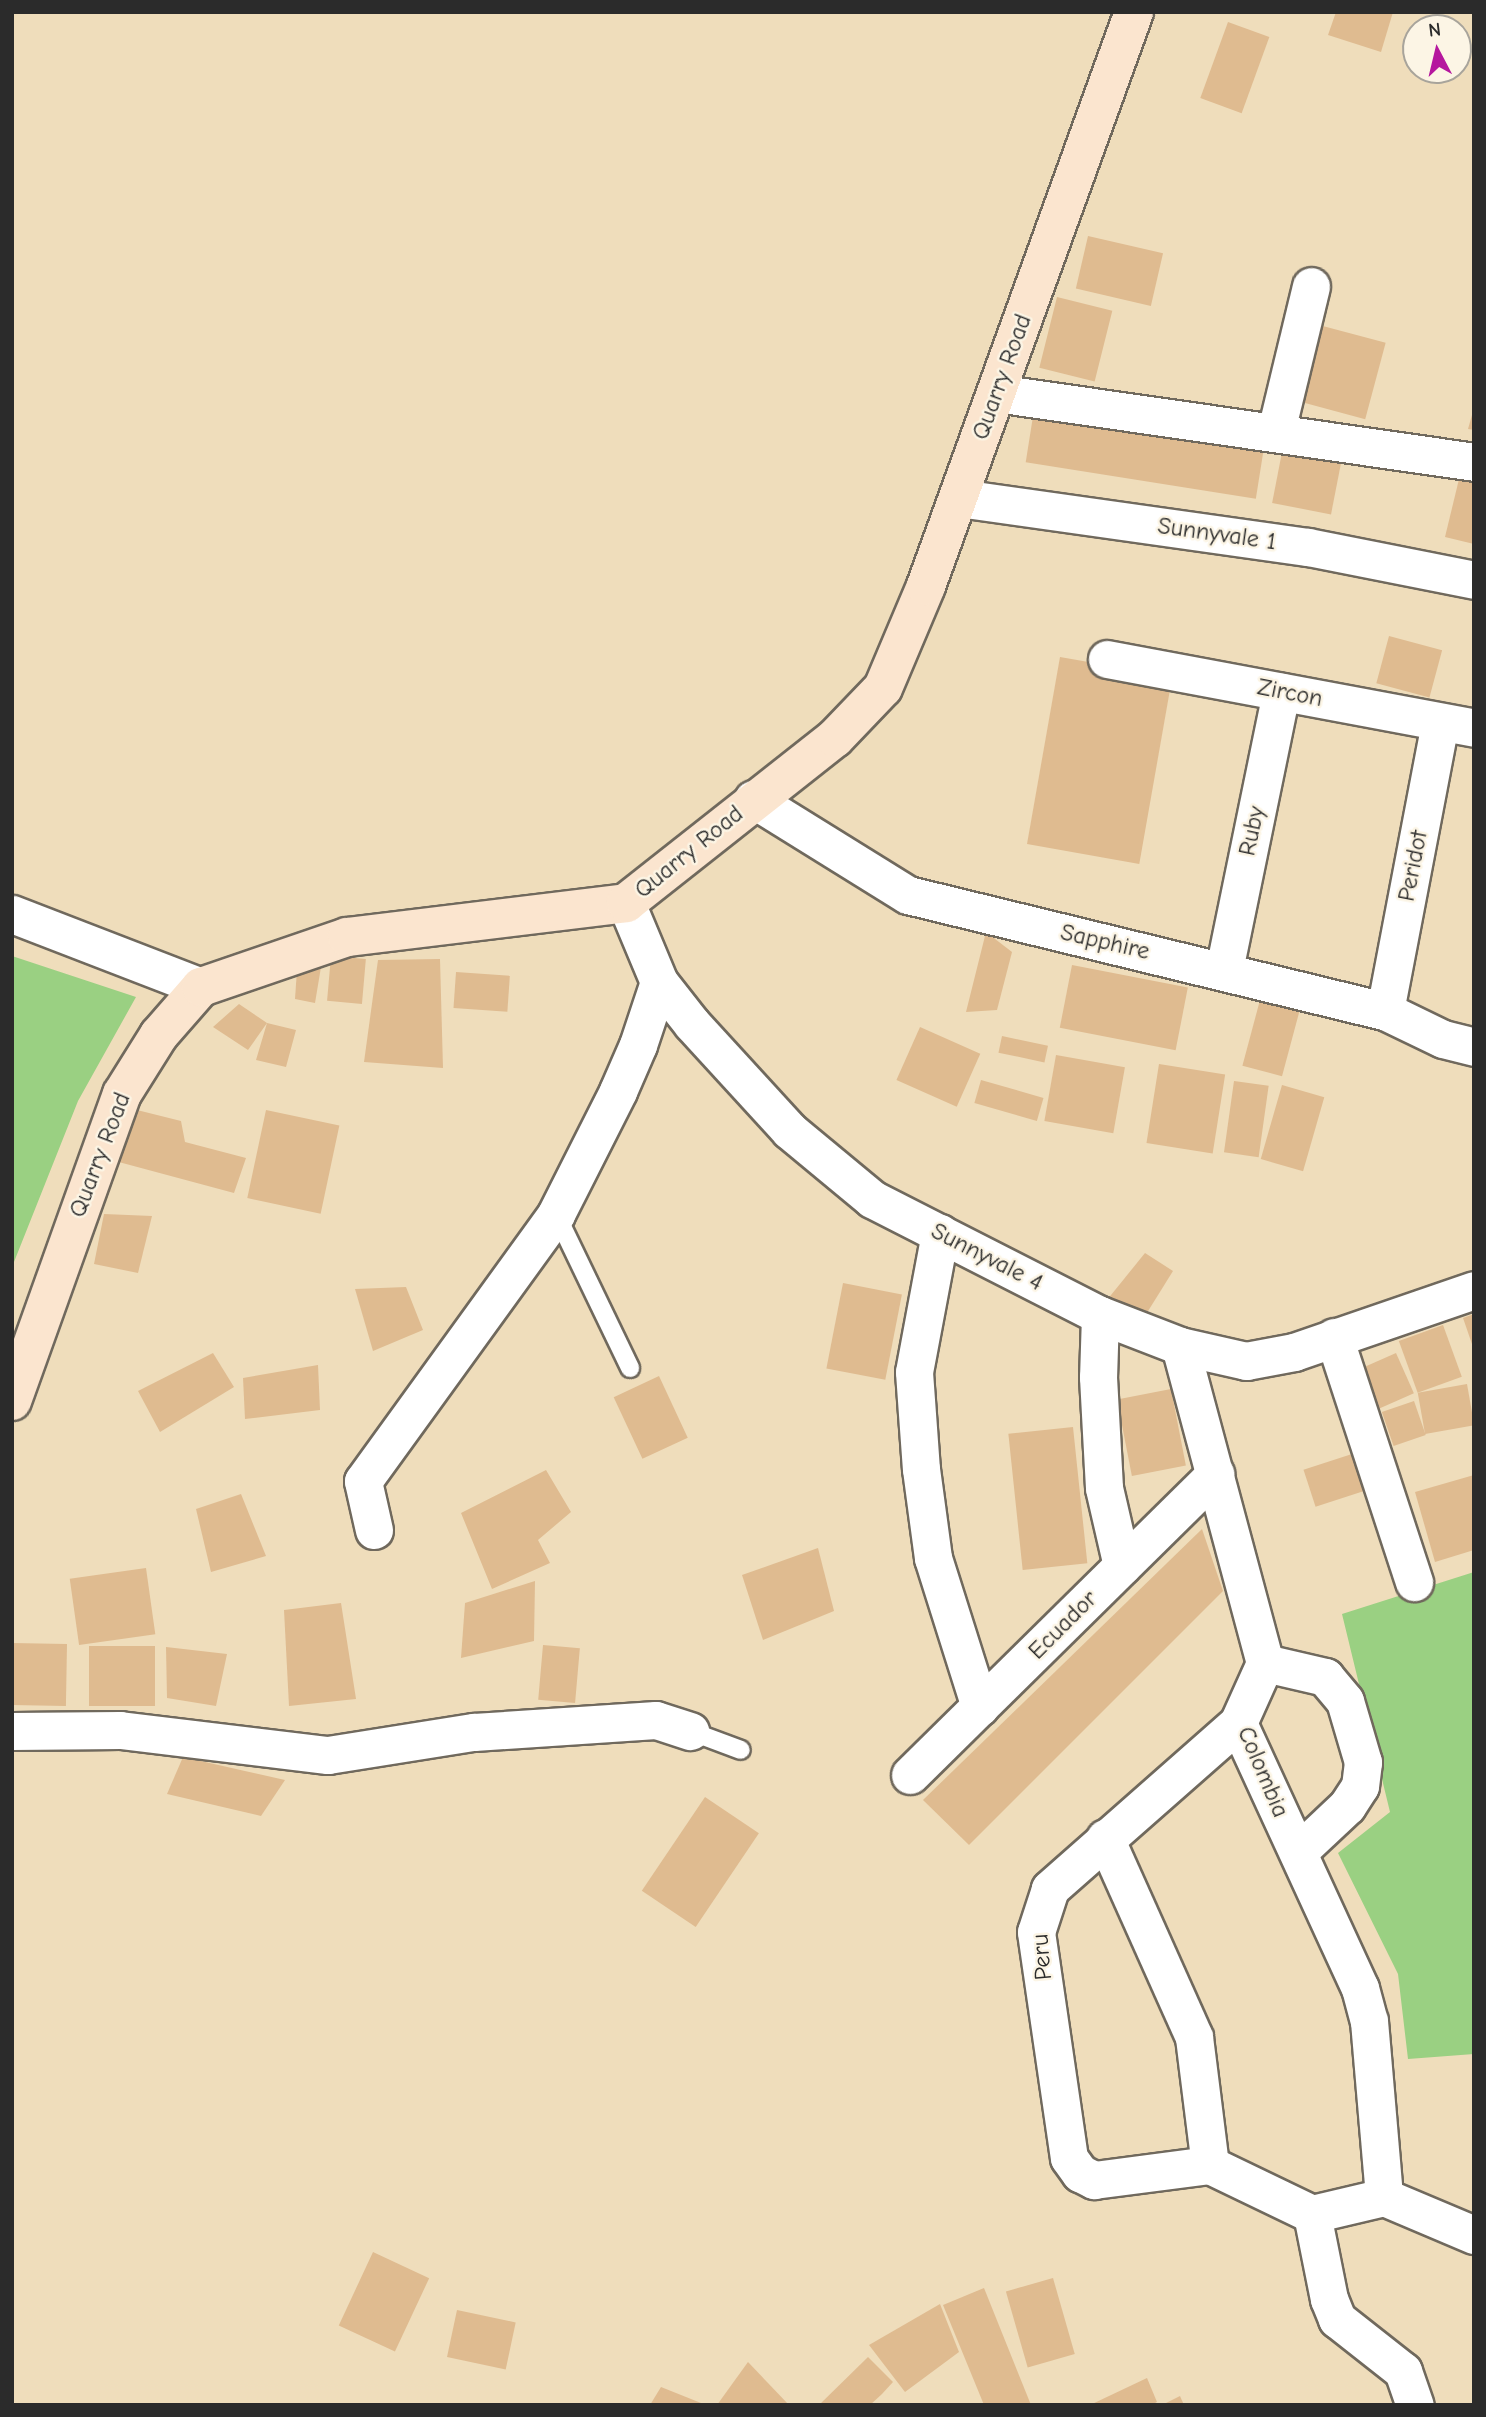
<!DOCTYPE html>
<html>
<head>
<meta charset="utf-8">
<style>
  body { margin:0 }
  #map { position:relative; width:1486px; height:2417px; overflow:hidden; background:#efddbb; font-family:"Comic Neue",sans-serif }
  div>[style] { position:absolute }
  .green>* { inset:0; background:#9ad082 }
  .building>* { inset:0; background:#dfbb90; transform-origin:0 0 }
  .roads { filter:drop-shadow(2px 0 #70695d) drop-shadow(-2px 0 #70695d) drop-shadow(0 2px #70695d) drop-shadow(0 -2px #70695d) }
  .lane>* { height:18px; margin:-9px; padding:0 9px; transform-origin:9px; border-radius:9px; background:#fff }
  .street>* { height:37px; margin:-18.5px; padding:0 18.5px; transform-origin:18.5px; border-radius:18.5px; background:#fff }
  .secondary>* { height:38px; margin:-19px; padding:0 19px; transform-origin:19px; border-radius:19px; background:#fbe5cf }
  span { translate:-50% -50%; white-space:nowrap; text-align:center; line-height:1.15; -webkit-text-stroke:5px #fcf5e5; paint-order:stroke }
  .street-label { font-size:24px; color:#2b2b2b }
  .frame { position:absolute; inset:0; border:14px solid #2b2b2b; pointer-events:none }
  .north { position:absolute; left:1402px; top:14px; width:70px; height:70px; box-sizing:border-box; background:#fcf5e5; border:2px solid #a8a49b; border-radius:50%; rotate:353deg; font-size:19px; font-weight:700; line-height:28px; text-align:center; color:#2b2b2b }
  .north::after { content:''; display:block; margin:auto; width:24px; height:32px; background:#b5179e; clip-path:polygon(50% 0,100% 100%,50% 72%,0 100%) }
</style>
</head>
<body>
<div id="map">
  <div class="green">
    <div style="clip-path:polygon(12px 956px,136px 997px,78px 1101px,12px 1267px)"></div>
    <div style="clip-path:polygon(1474px 1572px,1474px 2054px,1408px 2059px,1398px 1974px,1338px 1853px,1390px 1812px,1342px 1614px)"></div>
  </div>
  <div class="building">
    <div style="clip-path:polygon(1336px 12px,1393px 12px,1381px 52px,1328px 35px)"></div>
    <div style="left:1228px;top:22px;width:44px;height:81px;rotate:20deg"></div>
    <div style="left:1088px;top:236px;width:77px;height:54px;rotate:13deg"></div>
    <div style="left:1057px;top:297px;width:57px;height:73px;rotate:14deg"></div>
    <div style="left:1319px;top:325px;width:69px;height:79px;rotate:15deg"></div>
    <div style="clip-path:polygon(1474px 408px,1474px 430px,1468px 429px)"></div>
    <div style="left:1034px;top:410px;width:233px;height:53px;rotate:9deg"></div>
    <div style="left:1283px;top:447px;width:60px;height:57px;rotate:11deg"></div>
    <div style="clip-path:polygon(1460px 475px,1474px 479px,1474px 544px,1445px 537px)"></div>
    <div style="left:1389px;top:636px;width:55px;height:49px;rotate:15deg"></div>
    <div style="left:1060px;top:657px;width:114px;height:190px;rotate:10deg"></div>
    <div style="clip-path:polygon(986px 932px,1012px 952px,997px 1010px,966px 1012px)"></div>
    <div style="clip-path:polygon(298px 955px,323px 955px,315px 1003px,295px 999px)"></div>
    <div style="left:331px;top:956px;width:35px;height:45px;rotate:5deg"></div>
    <div style="clip-path:polygon(440px 959px,443px 1068px,364px 1062px,378px 960px)"></div>
    <div style="left:1072px;top:965px;width:118px;height:64px;rotate:11deg"></div>
    <div style="left:456px;top:972px;width:54px;height:36px;rotate:4deg"></div>
    <div style="left:1260px;top:1000px;width:41px;height:68px;rotate:15deg"></div>
    <div style="clip-path:polygon(239px 1004px,267px 1023px,296px 1030px,286px 1067px,256px 1060px,267px 1023px,248px 1050px,213px 1027px)"></div>
    <div style="left:920px;top:1027px;width:66px;height:58px;rotate:24deg"></div>
    <div style="left:1002px;top:1036px;width:47px;height:17px;rotate:12deg"></div>
    <div style="left:1056px;top:1055px;width:70px;height:67px;rotate:10deg"></div>
    <div style="left:1159px;top:1064px;width:67px;height:80px;rotate:9deg"></div>
    <div style="left:981px;top:1080px;width:65px;height:24px;rotate:16deg"></div>
    <div style="left:1234px;top:1081px;width:35px;height:72px;rotate:8deg"></div>
    <div style="left:1282px;top:1085px;width:44px;height:77px;rotate:16deg"></div>
    <div style="clip-path:polygon(133px 1109px,181px 1121px,185px 1142px,246px 1158px,234px 1193px,115px 1161px)"></div>
    <div style="left:266px;top:1110px;width:75px;height:90px;rotate:12deg"></div>
    <div style="clip-path:polygon(104px 1214px,152px 1216px,138px 1273px,94px 1264px)"></div>
    <div style="clip-path:polygon(1145px 1253px,1173px 1271px,1140px 1324px,1107px 1300px)"></div>
    <div style="left:843px;top:1283px;width:60px;height:87px;rotate:11deg"></div>
    <div style="clip-path:polygon(406px 1287px,423px 1330px,373px 1351px,355px 1289px)"></div>
    <div style="clip-path:polygon(1474px 1314px,1474px 1346px,1473px 1347px,1463px 1318px)"></div>
    <div style="left:1443px;top:1325px;width:55px;height:47px;rotate:70deg"></div>
    <div style="clip-path:polygon(213px 1353px,234px 1387px,160px 1432px,138px 1391px)"></div>
    <div style="left:1396px;top:1353px;width:44px;height:39px;rotate:66deg"></div>
    <div style="clip-path:polygon(318px 1365px,320px 1410px,245px 1419px,243px 1378px)"></div>
    <div style="left:659px;top:1376px;width:68px;height:50px;rotate:65deg"></div>
    <div style="left:1467px;top:1384px;width:42px;height:50px;rotate:80deg"></div>
    <div style="left:1171px;top:1389px;width:78px;height:55px;rotate:79deg"></div>
    <div style="left:1414px;top:1401px;width:36px;height:34px;rotate:71deg"></div>
    <div style="left:1073px;top:1427px;width:137px;height:65px;rotate:84deg"></div>
    <div style="left:1352px;top:1454px;width:39px;height:51px;rotate:72deg"></div>
    <div style="clip-path:polygon(546px 1470px,571px 1512px,538px 1540px,550px 1563px,492px 1589px,461px 1513px)"></div>
    <div style="clip-path:polygon(1474px 1475px,1474px 1550px,1435px 1562px,1415px 1492px)"></div>
    <div style="clip-path:polygon(241px 1494px,266px 1556px,211px 1572px,196px 1509px)"></div>
    <div style="clip-path:polygon(1202px 1529px,1223px 1591px,969px 1845px,923px 1800px)"></div>
    <div style="clip-path:polygon(818px 1548px,834px 1611px,763px 1640px,742px 1575px)"></div>
    <div style="left:146px;top:1568px;width:67px;height:77px;rotate:82deg"></div>
    <div style="clip-path:polygon(535px 1581px,534px 1641px,461px 1658px,465px 1603px)"></div>
    <div style="clip-path:polygon(341px 1603px,356px 1699px,289px 1706px,284px 1610px)"></div>
    <div style="left:67px;top:1644px;width:62px;height:55px;rotate:91deg"></div>
    <div style="left:543px;top:1645px;width:37px;height:55px;rotate:5deg"></div>
    <div style="left:155px;top:1646px;width:60px;height:66px;rotate:90deg"></div>
    <div style="clip-path:polygon(166px 1647px,227px 1654px,216px 1706px,167px 1698px)"></div>
    <div style="clip-path:polygon(183px 1757px,285px 1780px,261px 1816px,167px 1794px)"></div>
    <div style="left:705px;top:1797px;width:65px;height:113px;rotate:34deg"></div>
    <div style="left:373px;top:2252px;width:62px;height:81px;rotate:25deg"></div>
    <div style="left:1053px;top:2278px;width:79px;height:49px;rotate:74deg"></div>
    <div style="clip-path:polygon(984px 2288px,1031px 2405px,984px 2405px,943px 2305px)"></div>
    <div style="clip-path:polygon(940px 2304px,959px 2352px,905px 2392px,869px 2345px)"></div>
    <div style="left:457px;top:2310px;width:60px;height:48px;rotate:12deg"></div>
    <div style="clip-path:polygon(868px 2357px,893px 2382px,882px 2394px,870px 2405px,819px 2405px)"></div>
    <div style="clip-path:polygon(748px 2362px,789px 2405px,717px 2405px)"></div>
    <div style="clip-path:polygon(1147px 2378px,1157px 2402px,1151px 2405px,1090px 2405px)"></div>
    <div style="clip-path:polygon(661px 2387px,706px 2405px,650px 2405px)"></div>
    <div style="clip-path:polygon(1180px 2396px,1184px 2405px,1162px 2405px)"></div>
  </div>
  <div class="roads">
    <div class="lane">
      <div style="left:556px;top:1214px;width:171px;rotate:64.3deg"></div>
      <div style="left:690px;top:1731px;width:54px;rotate:20.4deg"></div>
    </div>
    <div class="street">
      <div style="left:996px;top:393px;width:483px;rotate:8.2deg"></div>
      <div style="left:1276px;top:431px;width:149px;rotate:-76.4deg"></div>
      <div style="left:959px;top:498px;width:352px;rotate:8deg"></div>
      <div style="left:1308px;top:547px;width:169px;rotate:11.2deg"></div>
      <div style="left:1107px;top:659px;width:373px;rotate:10.6deg"></div>
      <div style="left:753px;top:799px;width:182px;rotate:31.8deg"></div>
      <div style="left:908px;top:895px;width:491px;rotate:13.7deg"></div>
      <div style="left:1385px;top:1011px;width:64px;rotate:25.8deg"></div>
      <div style="left:1443px;top:1039px;width:32px;rotate:14deg"></div>
      <div style="left:626px;top:903px;width:86px;rotate:67.3deg"></div>
      <div style="left:659px;top:982px;width:53px;rotate:51.8deg"></div>
      <div style="left:692px;top:1024px;width:144px;rotate:47.5deg"></div>
      <div style="left:789px;top:1130px;width:108px;rotate:39.7deg"></div>
      <div style="left:872px;top:1199px;width:256px;rotate:27deg"></div>
      <div style="left:1100px;top:1315px;width:86px;rotate:21.2deg"></div>
      <div style="left:1180px;top:1346px;width:68px;rotate:12.8deg"></div>
      <div style="left:1246px;top:1361px;width:49px;rotate:-10.6deg"></div>
      <div style="left:1294px;top:1352px;width:190px;rotate:-19deg"></div>
      <div style="left:12px;top:914px;width:203px;rotate:21.1deg"></div>
      <div style="left:1224px;top:970px;width:284px;rotate:-78.4deg"></div>
      <div style="left:1385px;top:1011px;width:294px;rotate:-79.2deg"></div>
      <div style="left:940px;top:1233px;width:141px;rotate:100.6deg"></div>
      <div style="left:914px;top:1372px;width:97px;rotate:85.9deg"></div>
      <div style="left:921px;top:1469px;width:90px;rotate:82.3deg"></div>
      <div style="left:933px;top:1558px;width:156px;rotate:72.5deg"></div>
      <div style="left:1100px;top:1315px;width:62px;rotate:91.8deg"></div>
      <div style="left:1098px;top:1377px;width:111px;rotate:86.9deg"></div>
      <div style="left:1104px;top:1488px;width:80px;rotate:77deg"></div>
      <div style="left:1334px;top:1337px;width:258px;rotate:71.9deg"></div>
      <div style="left:1180px;top:1346px;width:328px;rotate:75deg"></div>
      <div style="left:1265px;top:1663px;width:66px;rotate:114.2deg"></div>
      <div style="left:1238px;top:1723px;width:251px;rotate:138.6deg"></div>
      <div style="left:1050px;top:1889px;width:45px;rotate:108deg"></div>
      <div style="left:1036px;top:1932px;width:228px;rotate:81.7deg"></div>
      <div style="left:1069px;top:2158px;width:19px;rotate:54deg"></div>
      <div style="left:1080px;top:2173px;width:16px;rotate:27deg"></div>
      <div style="left:1094px;top:2180px;width:117px;rotate:-7.4deg"></div>
      <div style="left:1210px;top:2165px;width:113px;rotate:25.7deg"></div>
      <div style="left:1312px;top:2214px;width:74px;rotate:-13.3deg"></div>
      <div style="left:1384px;top:2197px;width:98px;rotate:22.9deg"></div>
      <div style="left:374px;top:1530px;width:50px;rotate:-102.7deg"></div>
      <div style="left:363px;top:1481px;width:329px;rotate:-54.1deg"></div>
      <div style="left:556px;top:1214px;width:138px;rotate:-63.2deg"></div>
      <div style="left:618px;top:1091px;width:50px;rotate:-66.5deg"></div>
      <div style="left:638px;top:1045px;width:66px;rotate:-71.6deg"></div>
      <div style="left:1265px;top:1663px;width:62px;rotate:13.1deg"></div>
      <div style="left:1325px;top:1677px;width:31px;rotate:50deg"></div>
      <div style="left:1345px;top:1701px;width:64px;rotate:73.6deg"></div>
      <div style="left:1363px;top:1762px;width:24px;rotate:97deg"></div>
      <div style="left:1360px;top:1786px;width:24px;rotate:123deg"></div>
      <div style="left:1347px;top:1806px;width:67px;rotate:136.8deg"></div>
      <div style="left:1238px;top:1723px;width:292px;rotate:65.3deg"></div>
      <div style="left:1360px;top:1988px;width:34px;rotate:75deg"></div>
      <div style="left:1369px;top:2021px;width:177px;rotate:85.1deg"></div>
      <div style="left:12px;top:1731px;width:108px;rotate:-0.5deg"></div>
      <div style="left:120px;top:1730px;width:209px;rotate:6.9deg"></div>
      <div style="left:328px;top:1755px;width:148px;rotate:-9deg"></div>
      <div style="left:474px;top:1732px;width:182px;rotate:-3.8deg"></div>
      <div style="left:656px;top:1720px;width:36px;rotate:18deg"></div>
      <div style="left:910px;top:1775px;width:429px;rotate:-44.6deg"></div>
      <div style="left:1105px;top:1838px;width:218px;rotate:65.9deg"></div>
      <div style="left:1194px;top:2037px;width:129px;rotate:82.9deg"></div>
      <div style="left:1312px;top:2214px;width:87px;rotate:78.7deg"></div>
      <div style="left:1329px;top:2299px;width:22px;rotate:68deg"></div>
      <div style="left:1337px;top:2319px;width:84px;rotate:38.2deg"></div>
      <div style="left:1403px;top:2371px;width:36px;rotate:71deg"></div>
    </div>
    <div class="secondary">
      <div style="left:12px;top:1401px;width:326px;rotate:-70.3deg"></div>
      <div style="left:122px;top:1094px;width:70px;rotate:-57.9deg"></div>
      <div style="left:159px;top:1035px;width:64px;rotate:-48.8deg"></div>
      <div style="left:201px;top:987px;width:154px;rotate:-18.9deg"></div>
      <div style="left:347px;top:937px;width:281px;rotate:-6.9deg"></div>
      <div style="left:626px;top:903px;width:266px;rotate:-38.3deg"></div>
      <div style="left:835px;top:738px;width:69px;rotate:-46.2deg"></div>
      <div style="left:883px;top:688px;width:111px;rotate:-67.1deg"></div>
      <div style="left:926px;top:586px;width:611px;rotate:-70.08deg"></div>
    </div>
  </div>
  <div class="street-label">
    <span style="left:1002px;top:377px;rotate:-70deg">Quarry Road</span>
    <span style="left:1217px;top:534px;rotate:8deg">Sunnyvale 1</span>
    <span style="left:1290px;top:693px;rotate:11deg">Zircon</span>
    <span style="left:1252px;top:831px;rotate:-78deg">Ruby</span>
    <span style="left:689px;top:852px;rotate:-39deg">Quarry Road</span>
    <span style="left:1413px;top:866px;rotate:-79deg">Peridot</span>
    <span style="left:1105px;top:942px;rotate:13deg">Sapphire</span>
    <span style="left:100px;top:1155px;rotate:-69deg">Quarry Road</span>
    <span style="left:987px;top:1257px;rotate:27deg">Sunnyvale 4</span>
    <span style="left:1063px;top:1625px;rotate:-45deg">Ecuador</span>
    <span style="left:1263px;top:1772px;rotate:67deg">Colombia</span>
    <span style="left:1042px;top:1957px;rotate:-95deg">Peru</span>
  </div>
  <div class="frame"></div>
  <div class="north">N</div>
</div>
</body>
</html>
